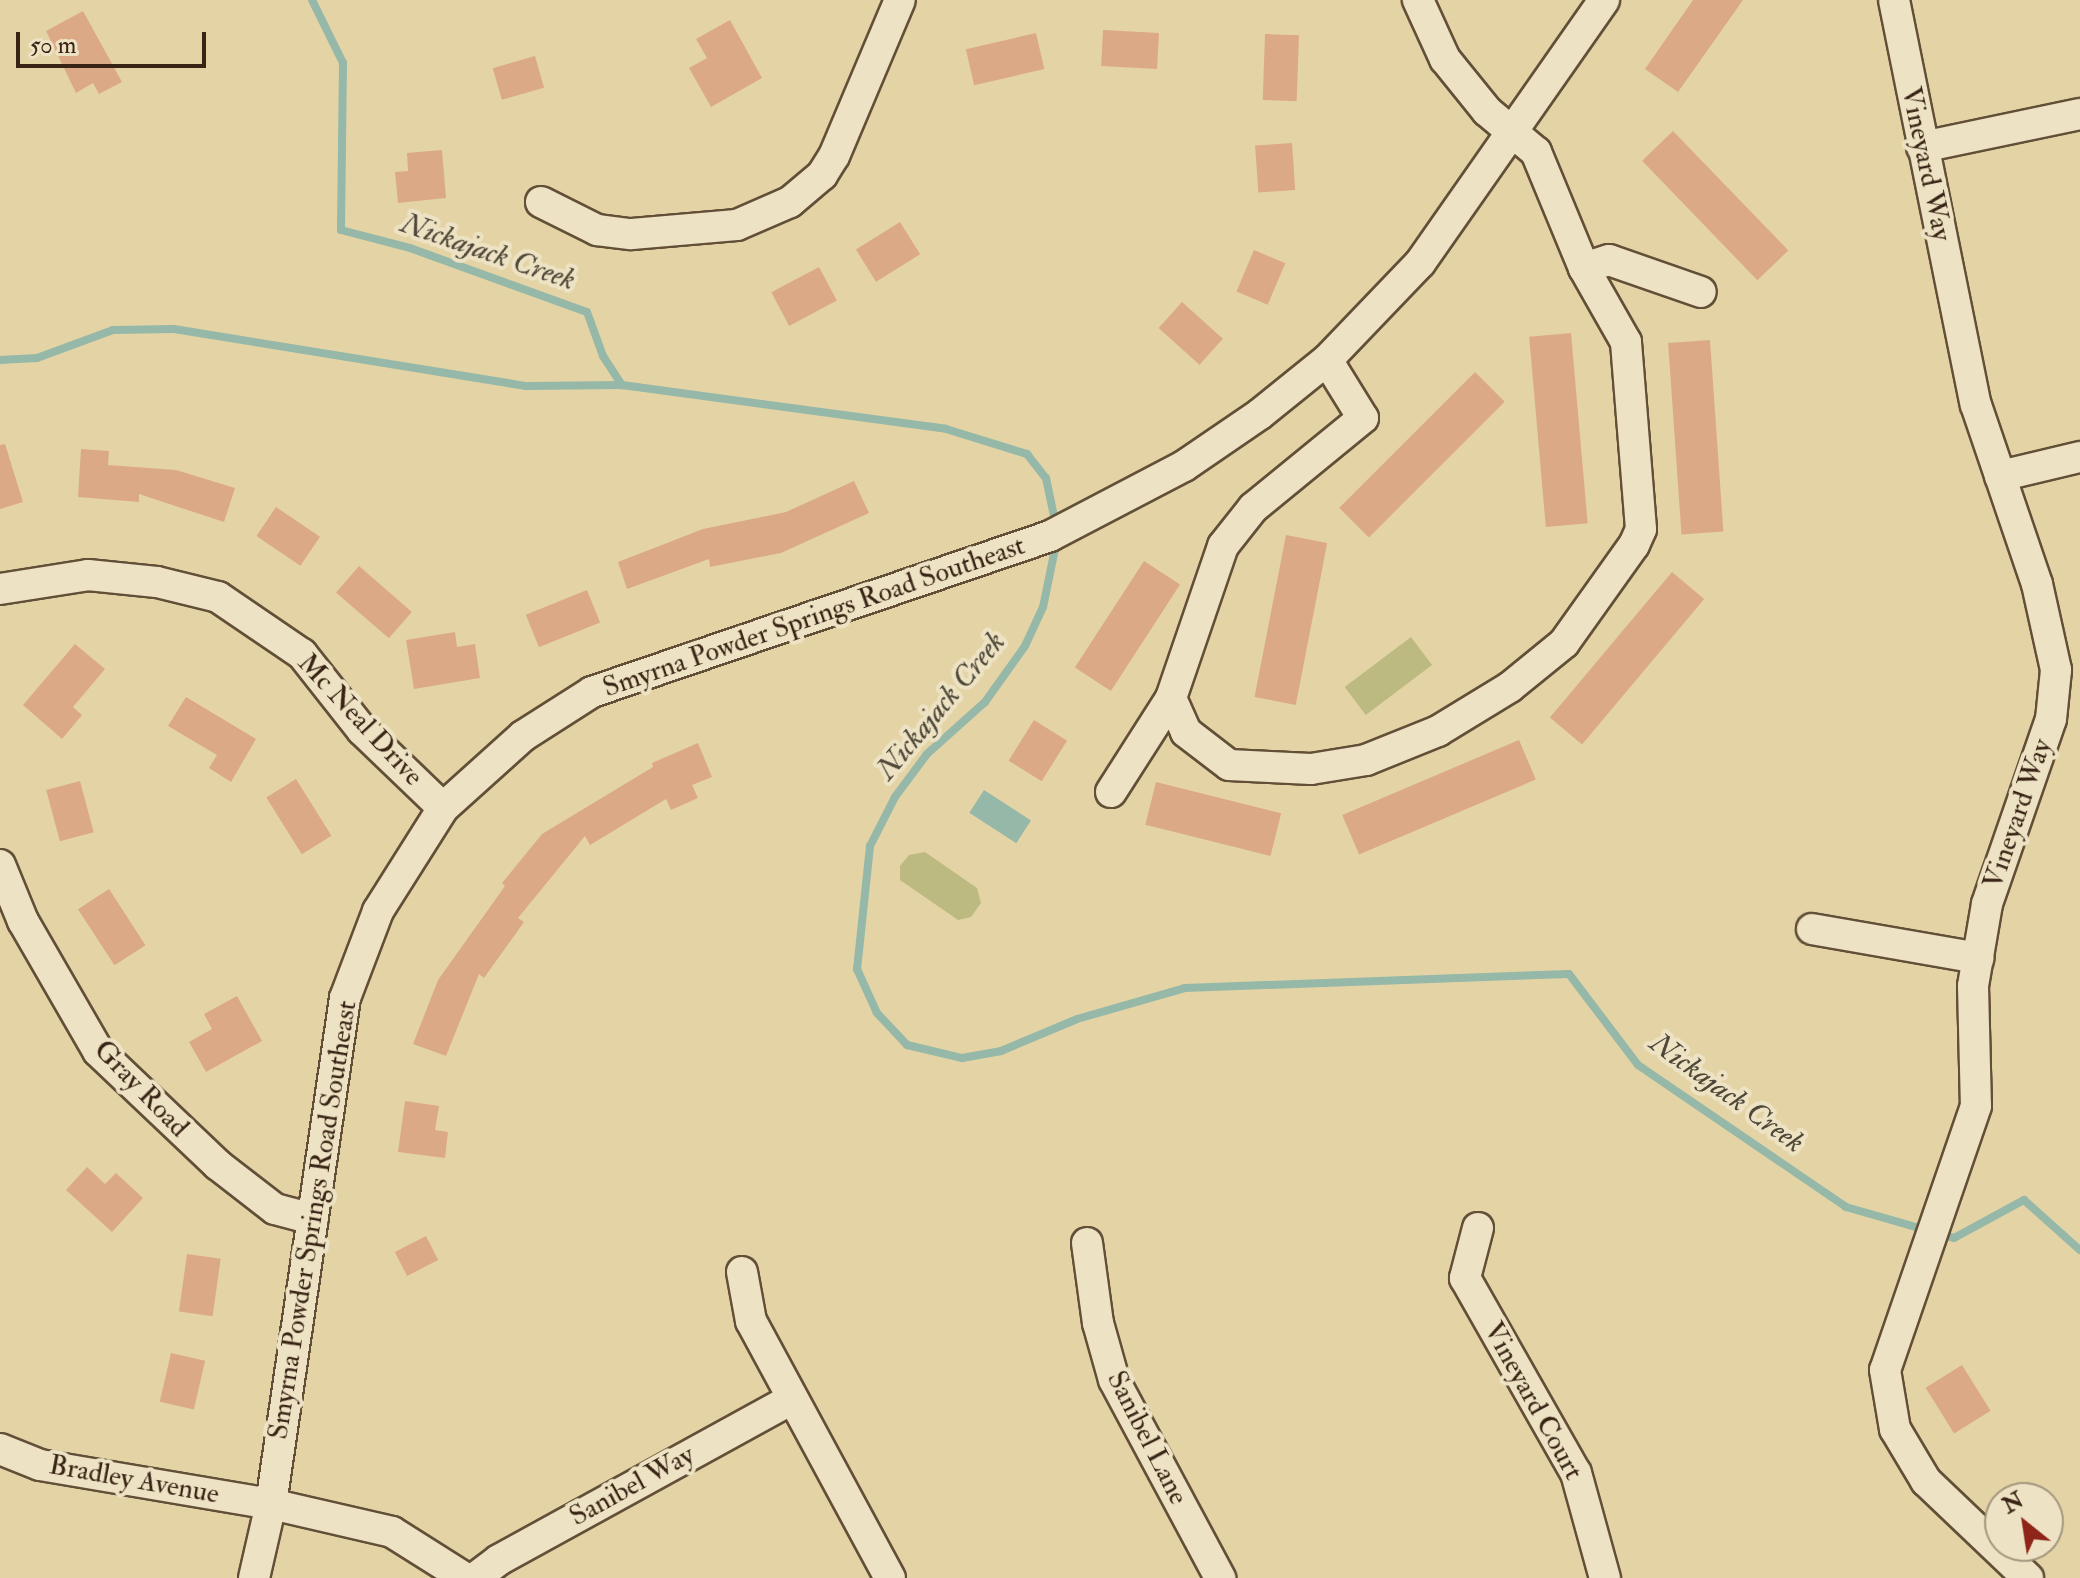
<!DOCTYPE html>
<html>
<head>
<meta charset="utf-8">
<style>
  body { margin:0 }
  #map { position:relative; width:2080px; height:1578px; overflow:hidden; background:#e4d4a5; font-family:"IM FELL Double Pica",serif }
  div>[style] { position:absolute }
  .green>* { inset:0; background:#bcba81; transform-origin:0 0 }
  .water>* { inset:0; background:#95b8a9; transform-origin:0 0 }
  .stream>* { height:8px; margin:-4px; padding:0 4px; transform-origin:4px; border-radius:4px; background:#95b8a9 }
  .building>* { inset:0; background:#dca987; transform-origin:0 0 }
  .roads { filter:drop-shadow(2px 0 #634f38) drop-shadow(-2px 0 #634f38) drop-shadow(0 2px #634f38) drop-shadow(0 -2px #634f38) }
  .minor>* { height:30px; margin:-15px; padding:0 15px; transform-origin:15px; border-radius:15px; background:#ede3c4 }
  span { translate:-50% -50%; white-space:nowrap; text-align:center; line-height:1.15; -webkit-text-stroke:8px #ede3c4; paint-order:stroke }
  .street-label { font-size:28px; color:#382314 }
  .water-label { font-size:30px; color:#4f4839; font-style:italic }
  .north { position:absolute; left:1984px; top:1482px; width:80px; height:80px; box-sizing:border-box; background:#ede3c4; border:2px solid #a5967e; border-radius:50%; rotate:330deg; font-size:22px; font-weight:700; line-height:32px; text-align:center; color:#382314 }
  .north::after { content:''; display:block; margin:auto; width:28px; height:36px; background:#8f2418; clip-path:polygon(50% 0,100% 100%,50% 72%,0 100%) }
  .scale { position:absolute; left:16px; top:32px; width:190px; height:36px; box-sizing:border-box; border:4px solid #382314; border-top:0; padding-left:10px; font-size:24px; line-height:28px; white-space:nowrap; color:#382314; -webkit-text-stroke:6px #ede3c4; paint-order:stroke }
</style>
</head>
<body>
<div id="map">
  <div class="green">
    <div style="left:1411px;top:637px;width:35px;height:83px;rotate:53deg"></div>
    <div style="clip-path:polygon(925px 852px,977px 888px,981px 903px,971px 917px,958px 920px,900px 880px,900px 866px,909px 855px)"></div>
  </div>
  <div class="water">
    <div style="left:984px;top:790px;width:56px;height:27px;rotate:33deg"></div>
  </div>
  <div class="stream">
    <div style="left:312px;top:0;width:70px;rotate:63.8deg"></div>
    <div style="left:343px;top:63px;width:167px;rotate:90.7deg"></div>
    <div style="left:341px;top:230px;width:71px;rotate:14.6deg"></div>
    <div style="left:410px;top:248px;width:188px;rotate:19.9deg"></div>
    <div style="left:587px;top:312px;width:47px;rotate:70deg"></div>
    <div style="left:603px;top:356px;width:35px;rotate:57deg"></div>
    <div style="left:0;top:360px;width:37px;rotate:-3deg"></div>
    <div style="left:37px;top:358px;width:81px;rotate:-20.2deg"></div>
    <div style="left:113px;top:330px;width:61px;rotate:-0.9deg"></div>
    <div style="left:174px;top:329px;width:357px;rotate:9.2deg"></div>
    <div style="left:526px;top:386px;width:96px;rotate:-0.6deg"></div>
    <div style="left:622px;top:385px;width:327px;rotate:7.7deg"></div>
    <div style="left:946px;top:429px;width:85px;rotate:17.2deg"></div>
    <div style="left:1027px;top:454px;width:31px;rotate:52deg"></div>
    <div style="left:1046px;top:478px;width:49px;rotate:78.2deg"></div>
    <div style="left:1057px;top:539px;width:69px;rotate:101.6deg"></div>
    <div style="left:1043px;top:607px;width:43px;rotate:114.8deg"></div>
    <div style="left:1025px;top:646px;width:69px;rotate:125.5deg"></div>
    <div style="left:985px;top:702px;width:78px;rotate:138.1deg"></div>
    <div style="left:927px;top:754px;width:54px;rotate:126.7deg"></div>
    <div style="left:895px;top:797px;width:55px;rotate:117deg"></div>
    <div style="left:870px;top:846px;width:124px;rotate:96deg"></div>
    <div style="left:857px;top:969px;width:48px;rotate:65.6deg"></div>
    <div style="left:877px;top:1013px;width:44px;rotate:46.8deg"></div>
    <div style="left:907px;top:1045px;width:57px;rotate:13.3deg"></div>
    <div style="left:962px;top:1058px;width:40px;rotate:-10deg"></div>
    <div style="left:1001px;top:1051px;width:82px;rotate:-22.8deg"></div>
    <div style="left:1077px;top:1019px;width:112px;rotate:-16deg"></div>
    <div style="left:1185px;top:988px;width:384px;rotate:-2.1deg"></div>
    <div style="left:1569px;top:974px;width:114px;rotate:52.8deg"></div>
    <div style="left:1638px;top:1065px;width:252px;rotate:34.3deg"></div>
    <div style="left:1846px;top:1207px;width:112px;rotate:16deg"></div>
    <div style="left:1954px;top:1238px;width:80px;rotate:-28.5deg"></div>
    <div style="left:2024px;top:1200px;width:75px;rotate:41.8deg"></div>
  </div>
  <div class="building">
    <div style="clip-path:polygon(1693px 0,1743px 0,1678px 92px,1645px 69px)"></div>
    <div style="clip-path:polygon(83px 11px,122px 82px,99px 94px,93px 83px,76px 93px,46px 31px)"></div>
    <div style="clip-path:polygon(730px 20px,762px 78px,711px 107px,689px 68px,707px 58px,696px 39px)"></div>
    <div style="left:1103px;top:30px;width:56px;height:36px;rotate:3deg"></div>
    <div style="left:1036px;top:33px;width:37px;height:72px;rotate:77deg"></div>
    <div style="left:1265px;top:34px;width:34px;height:66px;rotate:2deg"></div>
    <div style="left:535px;top:56px;width:33px;height:44px;rotate:74deg"></div>
    <div style="left:1673px;top:131px;width:166px;height:43px;rotate:46deg"></div>
    <div style="left:1292px;top:143px;width:47px;height:37px;rotate:86deg"></div>
    <div style="clip-path:polygon(442px 150px,446px 198px,398px 203px,395px 172px,408px 171px,407px 153px)"></div>
    <div style="left:900px;top:222px;width:38px;height:52px;rotate:58deg"></div>
    <div style="left:1254px;top:250px;width:34px;height:45px;rotate:23deg"></div>
    <div style="left:819px;top:267px;width:38px;height:54px;rotate:62deg"></div>
    <div style="left:1182px;top:302px;width:55px;height:35px;rotate:42deg"></div>
    <div style="left:1571px;top:333px;width:191px;height:42px;rotate:85deg"></div>
    <div style="left:1710px;top:340px;width:192px;height:42px;rotate:86deg"></div>
    <div style="left:1475px;top:372px;width:42px;height:192px;rotate:45deg"></div>
    <div style="clip-path:polygon(5px 444px,23px 502px,0 509px,0 445px)"></div>
    <div style="clip-path:polygon(81px 449px,109px 451px,108px 465px,176px 470px,235px 488px,224px 522px,139px 494px,139px 502px,78px 497px)"></div>
    <div style="clip-path:polygon(854px 481px,869px 513px,781px 553px,710px 567px,709px 559px,627px 589px,618px 562px,703px 529px,786px 512px)"></div>
    <div style="left:276px;top:507px;width:53px;height:35px;rotate:34deg"></div>
    <div style="left:1286px;top:535px;width:42px;height:165px;rotate:11deg"></div>
    <div style="left:1144px;top:561px;width:43px;height:127px;rotate:33deg"></div>
    <div style="left:359px;top:566px;width:70px;height:35px;rotate:41deg"></div>
    <div style="left:1672px;top:572px;width:42px;height:190px;rotate:40deg"></div>
    <div style="left:587px;top:590px;width:35px;height:66px;rotate:68deg"></div>
    <div style="clip-path:polygon(455px 632px,457px 647px,475px 644px,480px 678px,414px 689px,406px 640px)"></div>
    <div style="clip-path:polygon(75px 644px,105px 669px,73px 707px,82px 715px,62px 739px,23px 705px)"></div>
    <div style="clip-path:polygon(186px 697px,256px 739px,231px 782px,209px 768px,217px 755px,168px 726px)"></div>
    <div style="left:1034px;top:720px;width:39px;height:48px;rotate:32deg"></div>
    <div style="left:1519px;top:740px;width:43px;height:192px;rotate:67deg"></div>
    <div style="clip-path:polygon(698px 743px,712px 777px,692px 785px,698px 798px,671px 810px,666px 799px,590px 845px,585px 836px,518px 918px,524px 922px,484px 978px,479px 974px,446px 1056px,413px 1044px,438px 980px,505px 886px,502px 883px,542px 834px,653px 767px,652px 763px)"></div>
    <div style="left:296px;top:779px;width:67px;height:35px;rotate:58deg"></div>
    <div style="left:80px;top:781px;width:53px;height:35px;rotate:75deg"></div>
    <div style="left:1156px;top:782px;width:129px;height:44px;rotate:14deg"></div>
    <div style="left:109px;top:889px;width:67px;height:37px;rotate:57deg"></div>
    <div style="clip-path:polygon(237px 996px,262px 1041px,206px 1072px,189px 1042px,212px 1029px,204px 1014px)"></div>
    <div style="clip-path:polygon(405px 1101px,439px 1106px,435px 1130px,448px 1132px,445px 1158px,398px 1152px)"></div>
    <div style="clip-path:polygon(87px 1167px,105px 1184px,116px 1173px,143px 1198px,112px 1232px,66px 1190px)"></div>
    <div style="left:426px;top:1236px;width:27px;height:35px;rotate:63deg"></div>
    <div style="left:187px;top:1254px;width:34px;height:58px;rotate:8deg"></div>
    <div style="left:171px;top:1353px;width:35px;height:50px;rotate:13deg"></div>
    <div style="left:1962px;top:1365px;width:54px;height:43px;rotate:58deg"></div>
  </div>
  <div class="roads">
    <div class="minor">
      <div style="left:1894px;top:0;width:413px;rotate:78.6deg"></div>
      <div style="left:1976px;top:405px;width:189px;rotate:71.2deg"></div>
      <div style="left:2037px;top:584px;width:88px;rotate:77.5deg"></div>
      <div style="left:2056px;top:670px;width:49px;rotate:95.8deg"></div>
      <div style="left:2051px;top:719px;width:196px;rotate:109.1deg"></div>
      <div style="left:1987px;top:904px;width:83px;rotate:99.7deg"></div>
      <div style="left:1973px;top:986px;width:120px;rotate:88.6deg"></div>
      <div style="left:1976px;top:1106px;width:279px;rotate:109deg"></div>
      <div style="left:1885px;top:1370px;width:60px;rotate:80.4deg"></div>
      <div style="left:1895px;top:1429px;width:61px;rotate:59.2deg"></div>
      <div style="left:1926px;top:1481px;width:141px;rotate:43.6deg"></div>
      <div style="left:1922px;top:147px;width:161px;rotate:-11.8deg"></div>
      <div style="left:541px;top:202px;width:63px;rotate:26.6deg"></div>
      <div style="left:597px;top:230px;width:35px;rotate:7deg"></div>
      <div style="left:632px;top:234px;width:105px;rotate:-4.9deg"></div>
      <div style="left:737px;top:225px;width:58px;rotate:-23.5deg"></div>
      <div style="left:790px;top:202px;width:42px;rotate:-40.2deg"></div>
      <div style="left:822px;top:175px;width:22px;rotate:-58deg"></div>
      <div style="left:834px;top:156px;width:169px;rotate:-67.1deg"></div>
      <div style="left:1584px;top:268px;width:26px;rotate:-18deg"></div>
      <div style="left:1609px;top:260px;width:97px;rotate:19.2deg"></div>
      <div style="left:1327px;top:360px;width:68px;rotate:58.2deg"></div>
      <div style="left:1363px;top:418px;width:142px;rotate:140.7deg"></div>
      <div style="left:1253px;top:508px;width:48px;rotate:128.3deg"></div>
      <div style="left:1223px;top:546px;width:161px;rotate:108.9deg"></div>
      <div style="left:1171px;top:698px;width:37px;rotate:66deg"></div>
      <div style="left:1186px;top:732px;width:54px;rotate:37.5deg"></div>
      <div style="left:1229px;top:765px;width:82px;rotate:2.8deg"></div>
      <div style="left:1311px;top:769px;width:56px;rotate:-9.3deg"></div>
      <div style="left:1366px;top:760px;width:78px;rotate:-21.9deg"></div>
      <div style="left:1438px;top:731px;width:84px;rotate:-31.4deg"></div>
      <div style="left:1510px;top:687px;width:70px;rotate:-39.2deg"></div>
      <div style="left:1564px;top:643px;width:120px;rotate:-54.5deg"></div>
      <div style="left:1634px;top:545px;width:17px;rotate:-66deg"></div>
      <div style="left:1641px;top:529px;width:188px;rotate:-94.6deg"></div>
      <div style="left:1626px;top:342px;width:85px;rotate:-119.6deg"></div>
      <div style="left:1584px;top:268px;width:126px;rotate:-112.5deg"></div>
      <div style="left:1536px;top:152px;width:64px;rotate:-140.1deg"></div>
      <div style="left:1487px;top:111px;width:67px;rotate:-128.9deg"></div>
      <div style="left:1445px;top:59px;width:65px;rotate:-114.6deg"></div>
      <div style="left:2000px;top:476px;width:82px;rotate:-13.4deg"></div>
      <div style="left:0;top:589px;width:89px;rotate:-9deg"></div>
      <div style="left:88px;top:575px;width:69px;rotate:5.8deg"></div>
      <div style="left:157px;top:582px;width:63px;rotate:13.8deg"></div>
      <div style="left:218px;top:597px;width:102px;rotate:34.2deg"></div>
      <div style="left:302px;top:654px;width:97px;rotate:51.7deg"></div>
      <div style="left:362px;top:730px;width:112px;rotate:43.9deg"></div>
      <div style="left:1111px;top:792px;width:112px;rotate:-57.4deg"></div>
      <div style="left:0;top:865px;width:61px;rotate:67.7deg"></div>
      <div style="left:23px;top:921px;width:150px;rotate:60deg"></div>
      <div style="left:98px;top:1051px;width:166px;rotate:43.5deg"></div>
      <div style="left:218px;top:1165px;width:72px;rotate:37.7deg"></div>
      <div style="left:275px;top:1209px;width:39px;rotate:15deg"></div>
      <div style="left:1812px;top:929px;width:169px;rotate:9.9deg"></div>
      <div style="left:1478px;top:1228px;width:52px;rotate:104.6deg"></div>
      <div style="left:1465px;top:1278px;width:224px;rotate:60.4deg"></div>
      <div style="left:1576px;top:1473px;width:109px;rotate:74.6deg"></div>
      <div style="left:1087px;top:1243px;width:81px;rotate:82.2deg"></div>
      <div style="left:1098px;top:1323px;width:59px;rotate:74.3deg"></div>
      <div style="left:1114px;top:1380px;width:225px;rotate:61.8deg"></div>
      <div style="left:742px;top:1272px;width:50px;rotate:79.6deg"></div>
      <div style="left:751px;top:1321px;width:292px;rotate:61.6deg"></div>
      <div style="left:0;top:1449px;width:43px;rotate:21.8deg"></div>
      <div style="left:40px;top:1465px;width:234px;rotate:9.6deg"></div>
      <div style="left:271px;top:1504px;width:124px;rotate:13deg"></div>
      <div style="left:392px;top:1532px;width:86px;rotate:32.2deg"></div>
      <div style="left:254px;top:1578px;width:76px;rotate:-77.1deg"></div>
      <div style="left:271px;top:1504px;width:511px;rotate:-81.68deg"></div>
      <div style="left:345px;top:998px;width:93px;rotate:-69.2deg"></div>
      <div style="left:378px;top:911px;width:122px;rotate:-57.7deg"></div>
      <div style="left:443px;top:808px;width:108px;rotate:-42deg"></div>
      <div style="left:523px;top:736px;width:82px;rotate:-32.5deg"></div>
      <div style="left:592px;top:692px;width:484px;rotate:-18.8deg"></div>
      <div style="left:1050px;top:536px;width:151px;rotate:-27.6deg"></div>
      <div style="left:1184px;top:466px;width:92px;rotate:-34.4deg"></div>
      <div style="left:1260px;top:414px;width:86px;rotate:-38.9deg"></div>
      <div style="left:1327px;top:360px;width:134px;rotate:-46.2deg"></div>
      <div style="left:1420px;top:263px;width:321px;rotate:-55deg"></div>
      <div style="left:475px;top:1578px;width:30px;rotate:-37deg"></div>
      <div style="left:499px;top:1560px;width:334px;rotate:-28.8deg"></div>
    </div>
  </div>
  <div class="street-label">
    <span style="left:1926px;top:164px;rotate:78deg">Vineyard Way</span>
    <span style="left:814px;top:617px;rotate:-19deg">Smyrna Powder Springs Road Southeast</span>
    <span style="left:360px;top:720px;rotate:47deg">Mc Neal Drive</span>
    <span style="left:2018px;top:814px;rotate:-71deg">Vineyard Way</span>
    <span style="left:141px;top:1089px;rotate:46deg">Gray Road</span>
    <span style="left:313px;top:1220px;rotate:-81deg">Smyrna Powder Springs Road Southeast</span>
    <span style="left:1533px;top:1401px;rotate:61deg">Vineyard Court</span>
    <span style="left:1147px;top:1438px;rotate:63deg">Sanibel Lane</span>
    <span style="left:134px;top:1480px;rotate:10deg">Bradley Avenue</span>
    <span style="left:632px;top:1486px;rotate:-29deg">Sanibel Way</span>
  </div>
  <div class="water-label">
    <span style="left:488px;top:252px;rotate:19deg">Nickajack Creek</span>
    <span style="left:941px;top:706px;rotate:-50deg">Nickajack Creek</span>
    <span style="left:1727px;top:1093px;rotate:36deg">Nickajack Creek</span>
  </div>
  <div class="north">N</div>
  <div class="scale">50 m</div>
</div>
</body>
</html>
